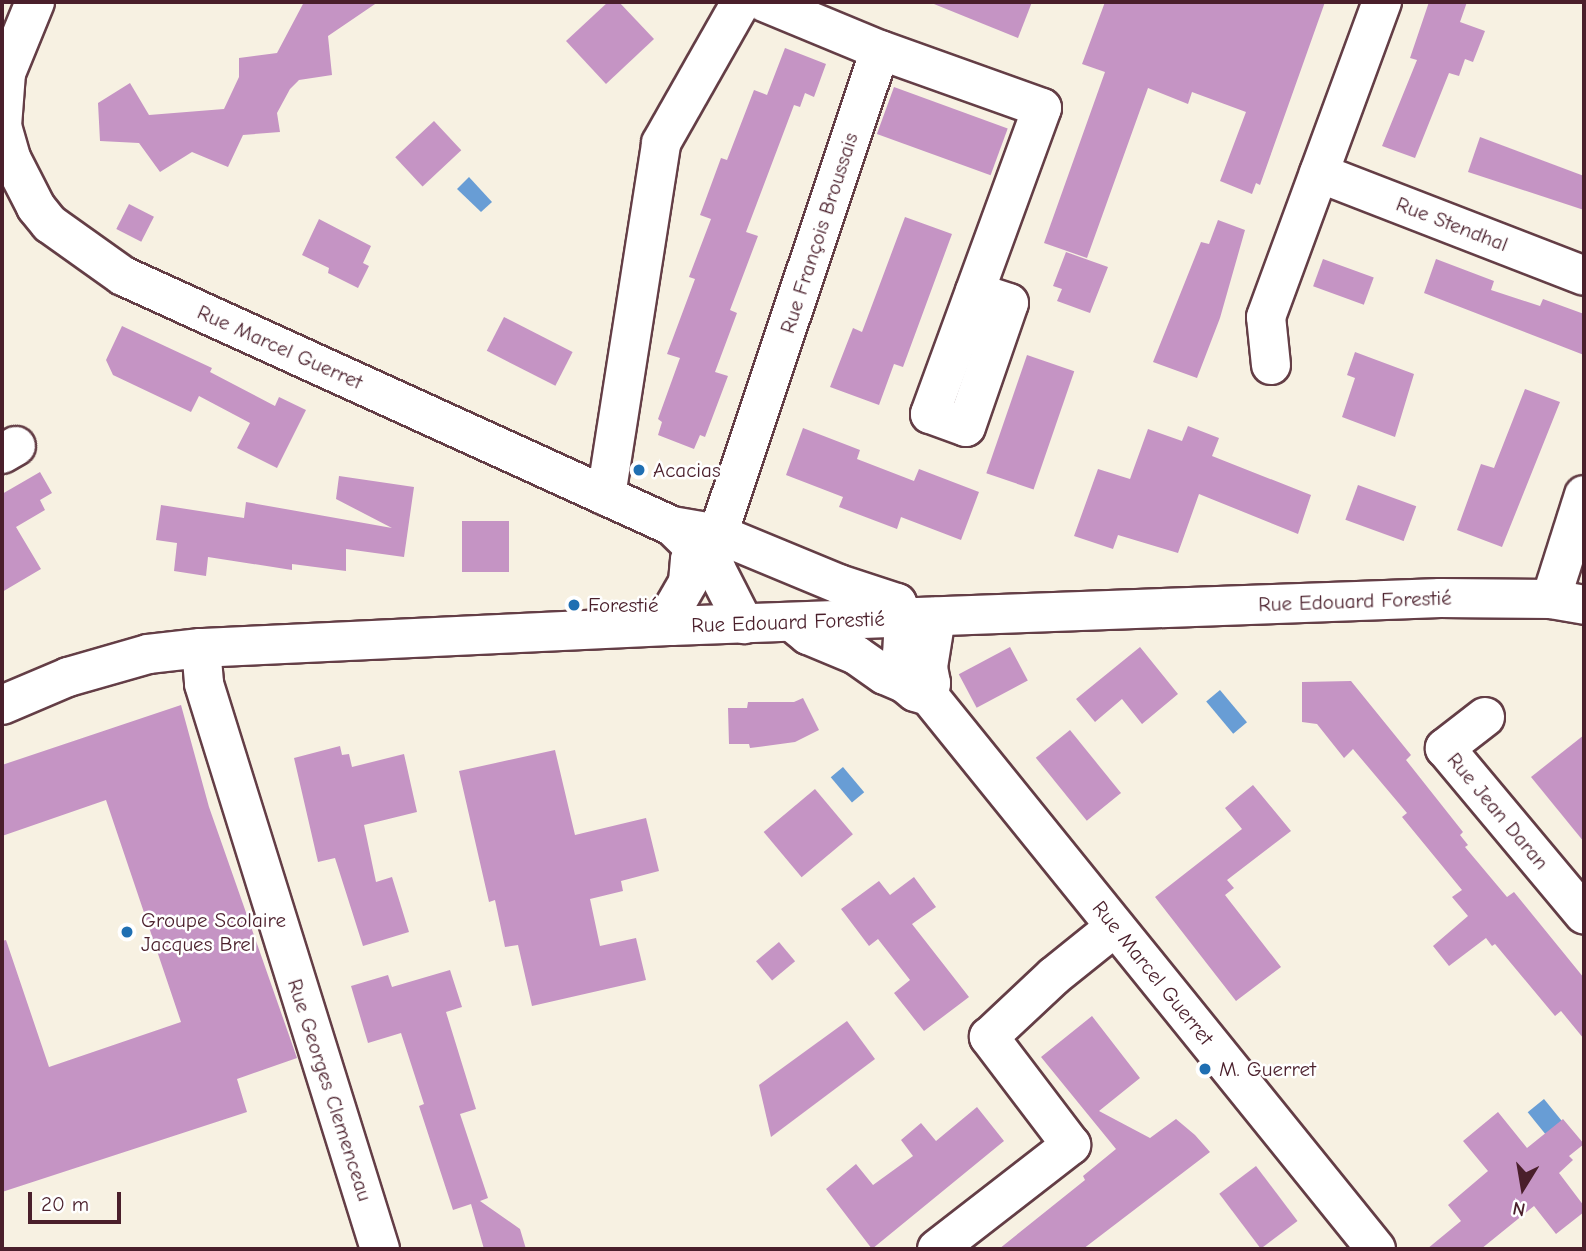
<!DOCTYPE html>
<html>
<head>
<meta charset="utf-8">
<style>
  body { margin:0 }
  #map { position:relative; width:1586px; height:1251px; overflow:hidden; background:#f7f1e2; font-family:"Comic Neue",sans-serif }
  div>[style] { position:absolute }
  .water>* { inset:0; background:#689dd5; transform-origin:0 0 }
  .building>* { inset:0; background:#c594c4; transform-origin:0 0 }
  .roads { filter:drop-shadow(2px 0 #643e46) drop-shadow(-2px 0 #643e46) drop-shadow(0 2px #643e46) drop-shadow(0 -2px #643e46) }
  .minor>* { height:38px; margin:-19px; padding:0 19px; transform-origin:19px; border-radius:19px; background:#fff }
  .dots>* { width:19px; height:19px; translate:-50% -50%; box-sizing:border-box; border:4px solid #fff; border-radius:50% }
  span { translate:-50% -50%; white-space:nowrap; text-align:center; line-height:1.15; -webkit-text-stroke:5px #fff; paint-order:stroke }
  .street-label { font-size:21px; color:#4a1f2b }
  .poi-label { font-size:21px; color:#4a1f2b }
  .left { translate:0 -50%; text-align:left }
  .frame { position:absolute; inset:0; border:4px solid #4a1f2b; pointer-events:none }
  .north { position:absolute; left:1488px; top:1153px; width:70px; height:70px; -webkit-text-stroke:5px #fff; paint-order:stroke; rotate:191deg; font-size:19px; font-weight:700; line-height:28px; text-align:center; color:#4a1f2b }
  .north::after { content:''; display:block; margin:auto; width:24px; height:32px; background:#4a1f2b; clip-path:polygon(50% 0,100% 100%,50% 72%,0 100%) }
  .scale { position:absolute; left:28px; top:1192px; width:93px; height:32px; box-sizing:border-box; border:4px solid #4a1f2b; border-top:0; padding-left:9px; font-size:21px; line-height:24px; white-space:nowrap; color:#4a1f2b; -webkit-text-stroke:5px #fff; paint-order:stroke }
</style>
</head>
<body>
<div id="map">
  <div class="water">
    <div style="clip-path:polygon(469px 177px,492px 202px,481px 212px,457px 189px)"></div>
    <div style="left:1220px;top:690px;width:42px;height:18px;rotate:50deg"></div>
    <div style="left:843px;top:767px;width:33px;height:16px;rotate:50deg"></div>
    <div style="left:1544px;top:1099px;width:49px;height:21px;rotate:51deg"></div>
  </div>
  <div class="building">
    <div style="clip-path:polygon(304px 2px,378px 2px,328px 36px,332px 75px,299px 80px,290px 89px,277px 113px,280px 132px,243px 135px,228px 167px,192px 152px,160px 172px,139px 143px,100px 141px,98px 103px,130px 83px,149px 115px,224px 109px,239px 77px,239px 58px,277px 53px)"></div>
    <div style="clip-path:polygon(608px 2px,619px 2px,654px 39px,606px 84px,566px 41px)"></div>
    <div style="clip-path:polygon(929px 2px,1032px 2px,1018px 38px)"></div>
    <div style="clip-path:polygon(1105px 2px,1325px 2px,1260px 185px,1256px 183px,1252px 194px,1220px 181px,1246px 112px,1192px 92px,1188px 104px,1148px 88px,1087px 258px,1044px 243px,1105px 72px,1082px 64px)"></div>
    <div style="clip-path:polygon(1429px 2px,1467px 2px,1460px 22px,1485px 31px,1473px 62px,1465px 59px,1459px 76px,1449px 73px,1415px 158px,1382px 146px,1417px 60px,1410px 58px)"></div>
    <div style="clip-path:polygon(785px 48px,826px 64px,814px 97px,805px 93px,800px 107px,794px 105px,746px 232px,758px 236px,730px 310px,737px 313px,715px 372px,728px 376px,705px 437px,700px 435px,694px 449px,658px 435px,662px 422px,658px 419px,680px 358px,667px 354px,695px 279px,689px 277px,711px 219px,700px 215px,721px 158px,727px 160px,754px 90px,767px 95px)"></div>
    <div style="left:894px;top:87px;width:121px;height:50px;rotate:20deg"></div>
    <div style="left:434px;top:121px;width:40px;height:53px;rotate:47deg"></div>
    <div style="clip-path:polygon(1480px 137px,1584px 176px,1584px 210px,1468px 172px)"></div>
    <div style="left:129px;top:204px;width:28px;height:28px;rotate:27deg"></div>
    <div style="clip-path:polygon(905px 217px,952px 234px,903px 367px,894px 364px,879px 405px,830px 387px,853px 328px,862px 332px)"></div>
    <div style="clip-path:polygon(319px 219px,371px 246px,363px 263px,369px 266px,358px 288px,328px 273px,329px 268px,302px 255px)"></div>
    <div style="clip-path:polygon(1218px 220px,1245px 230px,1220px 318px,1197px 378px,1153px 362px,1201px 242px,1209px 244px)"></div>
    <div style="clip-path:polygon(1066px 252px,1108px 267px,1090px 313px,1057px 301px,1062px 289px,1053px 286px)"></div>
    <div style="left:1323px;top:259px;width:54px;height:29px;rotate:20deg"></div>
    <div style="clip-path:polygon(1436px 259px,1494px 281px,1491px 290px,1540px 306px,1543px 299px,1584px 314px,1584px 355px,1424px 293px)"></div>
    <div style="left:504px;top:317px;width:77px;height:38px;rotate:27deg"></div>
    <div style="clip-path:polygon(122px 326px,212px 368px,210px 372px,275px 406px,279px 397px,306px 410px,277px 468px,237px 448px,250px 423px,199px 396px,191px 412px,113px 375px,106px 360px)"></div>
    <div style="clip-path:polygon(1355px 352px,1414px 374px,1395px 437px,1342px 417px,1355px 378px,1347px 375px)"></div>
    <div style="left:1027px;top:355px;width:50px;height:125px;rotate:19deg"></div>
    <div style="clip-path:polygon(1525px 389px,1560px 402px,1502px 547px,1457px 530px,1481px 464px,1494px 468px)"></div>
    <div style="clip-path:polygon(1188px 426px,1219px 438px,1212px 456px,1311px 495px,1298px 534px,1199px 494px,1178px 553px,1118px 535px,1113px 549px,1074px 536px,1098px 469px,1130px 479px,1148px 429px,1182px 441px)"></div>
    <div style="clip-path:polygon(803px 428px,860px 450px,857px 459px,914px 481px,919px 469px,979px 492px,961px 540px,901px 517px,897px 529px,839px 507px,843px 497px,786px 475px)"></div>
    <div style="clip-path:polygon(40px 472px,52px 493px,40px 500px,45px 510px,16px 527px,41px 569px,2px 592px,2px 494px)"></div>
    <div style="clip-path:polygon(339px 476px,414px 487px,404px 557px,346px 549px,346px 571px,292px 564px,292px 570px,208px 557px,206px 576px,174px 571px,177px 543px,156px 540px,161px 505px,244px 518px,246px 502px,392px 528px,336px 499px)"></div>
    <div style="left:1358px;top:485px;width:62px;height:37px;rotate:20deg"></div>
    <div style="left:509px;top:521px;width:51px;height:47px;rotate:90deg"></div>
    <div style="left:1010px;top:647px;width:38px;height:58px;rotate:62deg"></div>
    <div style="clip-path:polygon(1140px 647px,1178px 694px,1142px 724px,1122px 699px,1095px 722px,1076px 699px)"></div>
    <div style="clip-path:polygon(1351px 681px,1411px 755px,1406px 760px,1463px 832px,1460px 835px,1468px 845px,1465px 847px,1507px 897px,1514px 892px,1584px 978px,1584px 1039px,1561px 1011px,1555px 1016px,1495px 944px,1492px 946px,1486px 938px,1449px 966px,1433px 946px,1468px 916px,1452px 897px,1462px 890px,1402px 817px,1407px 813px,1353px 749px,1344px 758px,1317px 724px,1302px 722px,1302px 682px)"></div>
    <div style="clip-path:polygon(803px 698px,819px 730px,795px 742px,750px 748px,749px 744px,729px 744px,728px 708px,747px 708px,748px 702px,794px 702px)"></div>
    <div style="clip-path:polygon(181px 705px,209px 807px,297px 1058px,237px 1079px,247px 1112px,2px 1192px,2px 941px,6px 940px,49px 1067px,181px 1022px,106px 800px,2px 836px,2px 765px)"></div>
    <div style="left:1070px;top:730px;width:81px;height:44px;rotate:51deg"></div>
    <div style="clip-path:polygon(1584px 735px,1584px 842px,1531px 777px)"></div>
    <div style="clip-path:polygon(340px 746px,342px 755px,349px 754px,352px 767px,404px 754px,417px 812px,364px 825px,376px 882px,392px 877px,409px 932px,363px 946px,335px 858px,318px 862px,294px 758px)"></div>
    <div style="clip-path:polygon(555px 750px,575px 835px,646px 818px,659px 871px,621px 881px,623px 891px,590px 899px,600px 946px,636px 938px,646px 980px,532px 1006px,518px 945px,505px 947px,495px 900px,489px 902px,459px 771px)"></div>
    <div style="clip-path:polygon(1253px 785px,1291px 831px,1227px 880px,1234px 888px,1225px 895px,1281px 967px,1236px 1001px,1155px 897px,1242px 829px,1225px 808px)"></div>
    <div style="left:815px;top:789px;width:59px;height:67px;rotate:50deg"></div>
    <div style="clip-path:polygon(914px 877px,936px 907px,912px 924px,969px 997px,924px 1031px,894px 993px,910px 980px,878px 939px,869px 946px,841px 909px,879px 881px,890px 895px)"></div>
    <div style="left:779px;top:942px;width:25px;height:30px;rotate:50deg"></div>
    <div style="clip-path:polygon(450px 970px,462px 1007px,446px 1012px,476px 1109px,460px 1114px,488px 1198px,480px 1201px,520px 1229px,526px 1249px,484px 1249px,471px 1204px,453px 1210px,419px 1106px,424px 1104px,401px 1033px,368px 1043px,351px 986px,388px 975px,392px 987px)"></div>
    <div style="clip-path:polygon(1092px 1016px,1140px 1078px,1099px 1111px,1150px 1138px,1176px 1119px,1195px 1135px,1210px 1152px,1083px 1249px,999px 1249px,1085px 1180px,1083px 1176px,1116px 1149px,1041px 1057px)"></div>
    <div style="clip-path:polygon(847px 1021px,875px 1059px,771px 1137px,759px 1085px)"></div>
    <div style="clip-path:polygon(977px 1107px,1004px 1141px,872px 1249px,826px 1189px,856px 1164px,873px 1185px,913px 1156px,901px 1140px,921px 1123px,936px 1141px)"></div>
    <div style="clip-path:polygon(1498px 1112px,1527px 1148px,1563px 1119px,1584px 1144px,1569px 1156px,1573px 1160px,1559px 1173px,1584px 1206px,1584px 1212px,1556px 1234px,1534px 1206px,1481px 1249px,1427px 1249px,1461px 1221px,1448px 1205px,1488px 1171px,1463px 1141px)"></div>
    <div style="left:1256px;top:1166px;width:69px;height:46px;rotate:53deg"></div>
  </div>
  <div class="roads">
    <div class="minor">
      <div style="left:35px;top:2px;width:77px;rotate:112.2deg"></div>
      <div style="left:6px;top:73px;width:53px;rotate:94.3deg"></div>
      <div style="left:2px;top:126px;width:35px;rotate:74deg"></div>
      <div style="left:12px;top:160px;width:53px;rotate:62.9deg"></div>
      <div style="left:36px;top:207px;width:22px;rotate:51deg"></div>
      <div style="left:50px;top:224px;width:90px;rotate:35.5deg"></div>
      <div style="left:123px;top:276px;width:603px;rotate:24.48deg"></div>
      <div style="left:672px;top:526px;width:47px;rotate:9.9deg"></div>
      <div style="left:718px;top:534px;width:131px;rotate:22.5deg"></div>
      <div style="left:839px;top:584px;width:61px;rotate:18.1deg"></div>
      <div style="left:897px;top:603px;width:17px;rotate:65deg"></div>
      <div style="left:904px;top:618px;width:36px;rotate:93deg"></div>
      <div style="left:902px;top:654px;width:29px;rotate:86deg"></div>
      <div style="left:764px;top:2px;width:126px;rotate:22.5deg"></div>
      <div style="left:880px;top:50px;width:172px;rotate:19.7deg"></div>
      <div style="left:1042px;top:108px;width:326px;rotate:110.1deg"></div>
      <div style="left:930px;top:414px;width:38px;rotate:20deg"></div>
      <div style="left:966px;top:427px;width:131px;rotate:-70.9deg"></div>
      <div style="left:1009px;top:303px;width:36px;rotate:-162deg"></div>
      <div style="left:1319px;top:173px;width:284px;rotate:21.2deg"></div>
      <div style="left:1271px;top:365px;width:48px;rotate:-95.9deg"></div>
      <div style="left:1266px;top:317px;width:336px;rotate:-69.8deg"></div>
      <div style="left:2px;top:454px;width:16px;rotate:-30deg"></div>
      <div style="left:606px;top:496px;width:357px;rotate:-81.1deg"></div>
      <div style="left:661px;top:143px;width:162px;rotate:-60.4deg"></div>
      <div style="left:672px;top:526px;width:62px;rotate:44.3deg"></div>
      <div style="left:716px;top:569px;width:62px;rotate:63deg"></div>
      <div style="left:718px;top:534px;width:510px;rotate:-71.49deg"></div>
      <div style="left:1551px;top:599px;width:109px;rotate:-72.4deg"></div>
      <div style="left:792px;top:622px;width:21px;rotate:39deg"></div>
      <div style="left:808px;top:635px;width:52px;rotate:22.6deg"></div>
      <div style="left:856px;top:655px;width:35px;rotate:35deg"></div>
      <div style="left:885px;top:675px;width:21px;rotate:23deg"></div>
      <div style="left:904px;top:683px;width:14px;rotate:39deg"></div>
      <div style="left:915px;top:692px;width:15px;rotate:16deg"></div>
      <div style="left:929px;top:696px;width:711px;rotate:51.05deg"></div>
      <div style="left:671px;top:626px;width:14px;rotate:-90deg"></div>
      <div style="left:671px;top:612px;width:34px;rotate:-60deg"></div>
      <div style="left:688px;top:582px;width:22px;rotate:-85deg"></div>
      <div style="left:690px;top:560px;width:14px;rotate:-60deg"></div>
      <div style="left:697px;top:548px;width:19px;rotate:-35deg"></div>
      <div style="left:201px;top:648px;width:36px;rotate:85deg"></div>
      <div style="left:204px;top:684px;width:592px;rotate:72.7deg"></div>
      <div style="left:929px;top:696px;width:13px;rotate:-81deg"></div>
      <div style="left:931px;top:683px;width:16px;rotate:-101deg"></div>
      <div style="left:928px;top:667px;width:51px;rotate:-80.9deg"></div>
      <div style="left:2px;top:705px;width:72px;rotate:-23deg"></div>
      <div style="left:68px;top:677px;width:83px;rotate:-16deg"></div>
      <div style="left:148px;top:654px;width:53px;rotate:-6.5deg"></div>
      <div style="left:201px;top:648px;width:471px;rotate:-2.7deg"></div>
      <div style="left:671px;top:626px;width:770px;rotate:-2.09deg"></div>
      <div style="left:1440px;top:598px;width:111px;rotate:0.5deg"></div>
      <div style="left:1551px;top:599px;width:34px;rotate:10deg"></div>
      <div style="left:1485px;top:717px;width:51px;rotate:142.2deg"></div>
      <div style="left:1445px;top:748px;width:217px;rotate:50.1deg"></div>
      <div style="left:937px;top:1249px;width:170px;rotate:-37.8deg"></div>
      <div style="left:1071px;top:1145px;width:136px;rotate:-127.2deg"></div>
      <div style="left:989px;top:1037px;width:89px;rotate:-43.2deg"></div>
      <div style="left:1054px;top:976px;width:78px;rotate:-38.8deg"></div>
    </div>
  </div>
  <div class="dots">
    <div style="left:639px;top:470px;background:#1f6fb2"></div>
    <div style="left:574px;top:605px;background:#1f6fb2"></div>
    <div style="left:127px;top:932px;background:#1f6fb2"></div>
    <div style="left:1205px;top:1069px;background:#1f6fb2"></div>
  </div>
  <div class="street-label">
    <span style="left:1452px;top:224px;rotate:21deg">Rue Stendhal</span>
    <span style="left:819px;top:233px;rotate:-72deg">Rue François Broussais</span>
    <span style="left:280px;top:347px;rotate:24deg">Rue Marcel Guerret</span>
    <span style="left:1355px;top:601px;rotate:-2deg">Rue Edouard Forestié</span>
    <span style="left:788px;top:622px;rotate:-2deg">Rue Edouard Forestié</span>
    <span style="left:1498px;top:811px;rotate:50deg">Rue Jean Daran</span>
    <span style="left:1153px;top:973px;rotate:51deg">Rue Marcel Guerret</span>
    <span style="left:330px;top:1090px;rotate:72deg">Rue Georges Clemenceau</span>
  </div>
  <div class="poi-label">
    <span class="left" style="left:653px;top:470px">Acacias</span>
    <span class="left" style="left:588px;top:605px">Forestié</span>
    <span class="left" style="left:141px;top:932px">Groupe Scolaire<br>Jacques Brel</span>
    <span class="left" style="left:1219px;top:1069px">M. Guerret</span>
  </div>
  <div class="frame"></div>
  <div class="north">N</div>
  <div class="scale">20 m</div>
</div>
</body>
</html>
